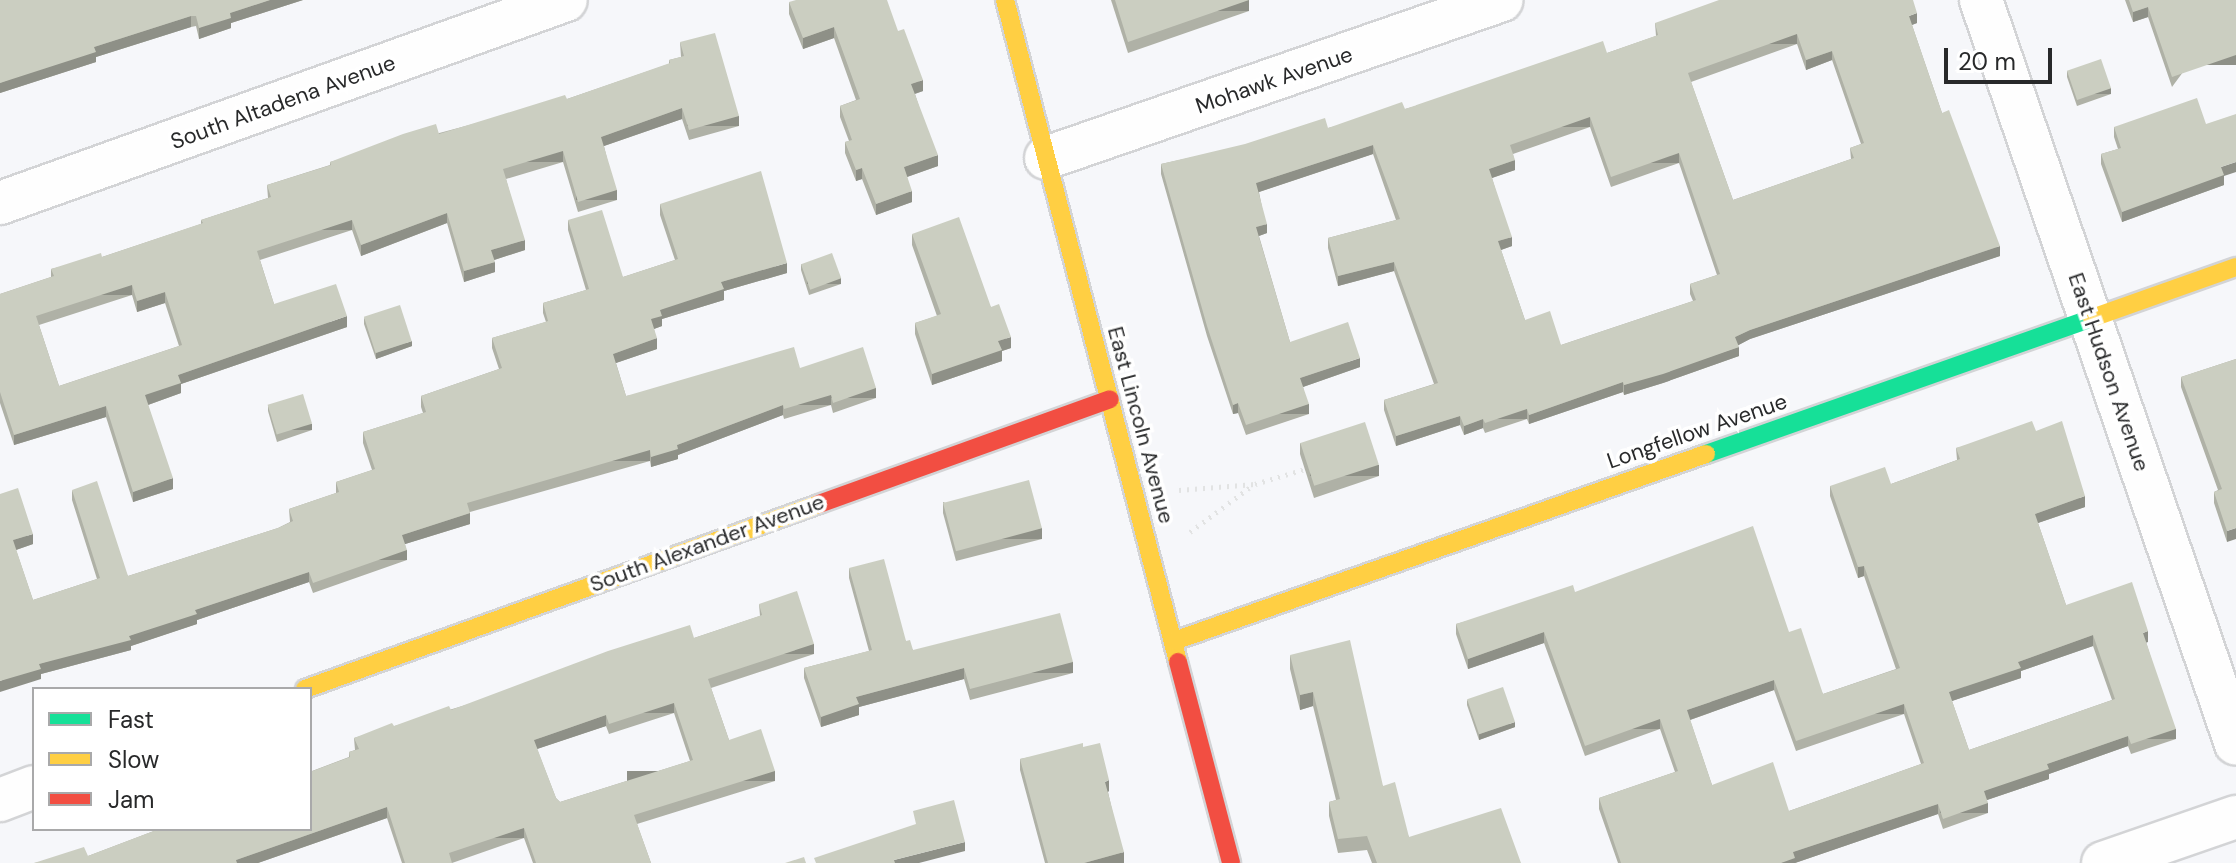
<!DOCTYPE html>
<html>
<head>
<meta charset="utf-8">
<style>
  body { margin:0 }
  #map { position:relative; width:2236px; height:863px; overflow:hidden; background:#f6f7fa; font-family:"DM Sans",sans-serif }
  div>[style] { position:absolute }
  .path>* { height:5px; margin-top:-2.5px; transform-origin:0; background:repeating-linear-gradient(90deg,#e2e3e3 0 2px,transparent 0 8px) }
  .roads { filter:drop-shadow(2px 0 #d3d4d6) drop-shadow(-2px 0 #d3d4d6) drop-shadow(0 2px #d3d4d6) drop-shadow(0 -2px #d3d4d6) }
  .street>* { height:42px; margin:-21px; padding:0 21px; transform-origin:21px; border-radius:21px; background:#fefefe }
  .fast>* { height:18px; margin:-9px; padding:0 9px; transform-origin:9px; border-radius:9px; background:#16e098 }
  .slow>* { height:18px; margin:-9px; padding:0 9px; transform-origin:9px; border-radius:9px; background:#ffcf43 }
  .jam>* { height:18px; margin:-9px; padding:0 9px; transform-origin:9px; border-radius:9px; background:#f24e42 }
  .wall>* { inset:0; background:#afb1a6 }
  .shaded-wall>* { inset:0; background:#8e9087; transform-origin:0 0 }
  .building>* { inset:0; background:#cbcec1; transform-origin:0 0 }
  span { translate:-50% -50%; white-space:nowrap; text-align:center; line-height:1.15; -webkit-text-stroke:7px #fff; paint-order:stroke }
  .street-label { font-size:22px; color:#28292a }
  .legend { position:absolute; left:32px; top:687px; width:280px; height:144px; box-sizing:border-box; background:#fff; border:2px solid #a9a9aa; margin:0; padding:10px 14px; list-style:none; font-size:24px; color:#28292a }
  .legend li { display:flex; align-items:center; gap:16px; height:40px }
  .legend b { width:40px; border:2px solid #a9a9aa }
  .scale { position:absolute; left:1944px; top:48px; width:108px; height:36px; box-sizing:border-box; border:4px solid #28292a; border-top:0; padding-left:10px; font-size:24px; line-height:28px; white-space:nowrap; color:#28292a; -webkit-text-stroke:6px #fff; paint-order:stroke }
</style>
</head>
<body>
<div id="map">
  <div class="path">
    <div style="left:1179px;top:490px;width:76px;rotate:-4.5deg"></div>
    <div style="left:1255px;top:484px;width:52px;rotate:-16.7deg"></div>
    <div style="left:1190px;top:532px;width:79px;rotate:-36.7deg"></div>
  </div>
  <div class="roads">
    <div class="street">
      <div style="left:1981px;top:0;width:786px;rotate:71.08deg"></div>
      <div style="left:1046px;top:158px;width:482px;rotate:-19.1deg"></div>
      <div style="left:0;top:203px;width:601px;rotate:-19.73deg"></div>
      <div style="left:0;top:800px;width:36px;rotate:-21deg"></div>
      <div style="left:2103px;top:863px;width:141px;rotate:-19.1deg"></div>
    </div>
    <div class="fast">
      <div style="left:1706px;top:454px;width:409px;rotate:-19.4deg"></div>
    </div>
    <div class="slow">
      <div style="left:1005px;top:0;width:684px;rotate:75.35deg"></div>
      <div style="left:2092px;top:318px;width:153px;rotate:-19.5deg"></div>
      <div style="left:1174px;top:641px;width:564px;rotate:-19.37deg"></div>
      <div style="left:305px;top:689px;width:546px;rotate:-19.79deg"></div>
    </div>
    <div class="jam">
      <div style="left:819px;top:504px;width:309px;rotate:-19.8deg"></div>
      <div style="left:1178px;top:662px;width:208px;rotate:75.2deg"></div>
    </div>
  </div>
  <div class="wall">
    <div style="clip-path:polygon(0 0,303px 0,231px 23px,231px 28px,199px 39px,196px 26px,191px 27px,96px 57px,96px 62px,0 93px)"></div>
    <div style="clip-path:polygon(1111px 0,1249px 0,1249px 11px,1128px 53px)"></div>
    <div style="clip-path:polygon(2125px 0,2236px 0,2172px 87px,2148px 17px,2133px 22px)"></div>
    <div style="clip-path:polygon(789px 2px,898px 31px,923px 91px,915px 94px,938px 166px,907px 177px,912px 202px,876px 215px,862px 179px,856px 181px,845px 153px,845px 142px,849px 141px,840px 117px,840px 106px,856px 100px,834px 38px,803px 49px,789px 14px)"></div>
    <div style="clip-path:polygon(evenodd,1655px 23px,1917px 23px,1912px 25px,1942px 113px,2000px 256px,1750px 339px,1738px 345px,1739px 356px,1663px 383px,1624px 395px,1623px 392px,1529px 424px,1527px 419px,1485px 433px,1483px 428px,1464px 435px,1460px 425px,1396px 446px,1384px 410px,1384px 400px,1434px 384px,1394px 271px,1338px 286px,1328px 248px,1328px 238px,1396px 220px,1373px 154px,1259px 192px,1267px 233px,1259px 236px,1290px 342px,1360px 367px,1303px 387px,1309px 414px,1246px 435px,1238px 413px,1233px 414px,1207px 336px,1161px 174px,1161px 164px,1328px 128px,1405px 109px,1607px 53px,1656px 36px,1655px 23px,1797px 44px,1806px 70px,1832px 60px,1861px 144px,1850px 148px,1851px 159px,1733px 200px,1691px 82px,1797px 44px,1655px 23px,1590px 127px,1611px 187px,1679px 163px,1717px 275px,1690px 284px,1690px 294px,1693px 301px,1561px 345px,1525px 320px,1501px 250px,1512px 246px,1492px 178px,1515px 170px,1513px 154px,1590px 127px)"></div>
    <div style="clip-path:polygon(evenodd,680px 42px,739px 126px,689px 140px,682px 119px,604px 146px,617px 200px,578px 212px,563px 162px,506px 179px,525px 250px,494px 260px,495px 272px,464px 282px,447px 223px,361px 256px,352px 230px,260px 260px,274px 304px,347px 327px,181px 384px,181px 393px,148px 405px,173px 489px,133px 502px,106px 417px,14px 445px,0 403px,0 294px,51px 277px,51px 269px,102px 257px,201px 224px,201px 220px,268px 198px,267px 185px,330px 165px,330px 162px,567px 99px,669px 64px,669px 60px,681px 57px,680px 42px,132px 295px,137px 312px,165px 303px,179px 346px,59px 386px,39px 325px,132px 295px)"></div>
    <div style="clip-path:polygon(2067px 71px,2111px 94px,2077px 106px,2067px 77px)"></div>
    <div style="clip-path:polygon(2206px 124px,2224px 176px,2224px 185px,2122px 222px,2101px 164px,2101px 154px,2118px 149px,2114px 137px,2114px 127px)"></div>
    <div style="clip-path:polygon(660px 204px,787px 273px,724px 291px,724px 300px,662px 319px,662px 326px,654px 329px,657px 349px,616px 363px,626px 396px,800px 368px,876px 398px,833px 413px,831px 405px,784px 419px,783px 415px,678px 455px,678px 459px,651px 467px,650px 461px,470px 512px,470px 524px,405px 544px,407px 560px,313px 593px,309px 582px,197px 620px,197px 624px,131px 646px,131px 650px,41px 674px,41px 679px,0 494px,33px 544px,16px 550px,33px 600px,97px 579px,72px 500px,72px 490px,128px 576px,278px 528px,290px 522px,289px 509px,336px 493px,336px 482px,372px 470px,363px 443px,363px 432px,423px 413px,421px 407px,421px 396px,499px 369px,492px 348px,492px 338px,546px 322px,543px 313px,543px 303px,586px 290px,568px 230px,568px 220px,623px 277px,675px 260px,660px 215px)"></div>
    <div style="clip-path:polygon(912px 234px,991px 307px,1011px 348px,1002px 351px,1002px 361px,932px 385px,915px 334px,915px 323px,937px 316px,912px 245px)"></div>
    <div style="clip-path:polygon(801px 264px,841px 284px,809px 295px,801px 270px)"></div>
    <div style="clip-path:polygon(364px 318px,412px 346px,376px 359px,364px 324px)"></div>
    <div style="clip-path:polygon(2236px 359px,2227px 542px,2214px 503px,2214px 492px,2218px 490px,2181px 387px,2181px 377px)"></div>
    <div style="clip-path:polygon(268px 406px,312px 430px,277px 442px,268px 411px)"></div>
    <div style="clip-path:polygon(evenodd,2036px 431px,2085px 507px,2038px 523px,2066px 605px,2148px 642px,2146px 642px,2176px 739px,2131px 754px,2128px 746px,2049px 774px,2049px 779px,1987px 800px,1988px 813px,1943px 829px,1938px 814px,1795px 863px,1618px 863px,1599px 809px,1599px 798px,1675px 772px,1660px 729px,1585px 756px,1544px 643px,1468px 669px,1456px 634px,1456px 624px,1575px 592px,1789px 632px,1823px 694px,1896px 669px,1864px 576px,1858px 578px,1830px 496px,1830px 486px,1891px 484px,1957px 460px,1956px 448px,2036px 431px,2093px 646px,2112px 700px,1969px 750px,1952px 701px,2021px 678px,2021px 671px,2093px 646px,2036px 431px,1774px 690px,1796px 751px,1904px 714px,1921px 764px,1789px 811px,1712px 785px,1690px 720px,1774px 690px)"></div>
    <div style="clip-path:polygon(1300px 443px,1379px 476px,1314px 498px,1300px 454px)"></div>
    <div style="clip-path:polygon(943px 502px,1042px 539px,956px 561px,943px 513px)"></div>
    <div style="clip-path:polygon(849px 568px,913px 650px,1073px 673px,970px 700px,964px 679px,859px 707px,859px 715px,821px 727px,804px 678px,804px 668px,869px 651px,849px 578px)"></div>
    <div style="clip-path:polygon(evenodd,759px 604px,814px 654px,711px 688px,729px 740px,775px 781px,637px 824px,651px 863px,533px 863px,524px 838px,452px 863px,402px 863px,387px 818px,258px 863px,34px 863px,88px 856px,349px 757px,349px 752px,355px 750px,354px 738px,694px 638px,760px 616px,759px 604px,674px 713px,690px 761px,560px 802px,556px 798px,537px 749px,606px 726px,609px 734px,674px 713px)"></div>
    <div style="clip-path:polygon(1290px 655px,1383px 786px,1409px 837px,1521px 863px,1372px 863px,1367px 850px,1338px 853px,1329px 816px,1329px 802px,1336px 800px,1313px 706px,1300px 710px,1290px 669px)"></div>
    <div style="clip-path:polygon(1467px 700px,1515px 727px,1479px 740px,1467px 705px)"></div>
    <div style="clip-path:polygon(1083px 747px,1109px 791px,1108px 792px,1124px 863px,1045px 863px,1020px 770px,1020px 759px)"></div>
  </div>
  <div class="shaded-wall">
    <div style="clip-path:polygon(270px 0,303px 0,231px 23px,231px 28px,199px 39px,199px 28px,230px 13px)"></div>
    <div style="left:1249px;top:0;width:11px;height:128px;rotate:90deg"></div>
    <div style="clip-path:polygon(2148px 7px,2148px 17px,2133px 22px,2133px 12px)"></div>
    <div style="clip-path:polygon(1917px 13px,1917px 23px,1909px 26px,1909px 16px)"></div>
    <div style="clip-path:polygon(191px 16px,191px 27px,96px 57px,96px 62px,0 93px,0 83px,94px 47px)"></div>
    <div style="clip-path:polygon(834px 27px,834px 38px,803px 49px,803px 38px)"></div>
    <div style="left:1797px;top:34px;width:10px;height:116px;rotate:90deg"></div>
    <div style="clip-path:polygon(1832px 51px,1832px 60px,1806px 70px,1806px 60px)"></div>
    <div style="left:2236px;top:55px;width:10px;height:68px;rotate:90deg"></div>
    <div style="clip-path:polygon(923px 80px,923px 91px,911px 95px,911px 84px)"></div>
    <div style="left:2111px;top:88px;width:6px;height:36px;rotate:90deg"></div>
    <div style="clip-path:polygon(682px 108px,682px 119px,601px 147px,601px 137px)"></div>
    <div style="left:739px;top:116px;width:10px;height:52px;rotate:90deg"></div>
    <div style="left:1590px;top:117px;width:10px;height:85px;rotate:90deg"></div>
    <div style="clip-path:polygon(1373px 145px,1373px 154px,1256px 193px,1256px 183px)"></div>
    <div style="left:563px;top:151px;width:11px;height:63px;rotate:90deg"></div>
    <div style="left:1679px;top:153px;width:10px;height:72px;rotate:90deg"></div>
    <div style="clip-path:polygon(938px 155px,938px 166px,904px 178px,904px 167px)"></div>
    <div style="clip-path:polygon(1515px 160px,1515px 170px,1489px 179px,1489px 169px)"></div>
    <div style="clip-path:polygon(2236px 162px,2236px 172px,2224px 176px,2224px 185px,2122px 222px,2122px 212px,2221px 167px)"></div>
    <div style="clip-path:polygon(862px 168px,862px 179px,856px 181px,856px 170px)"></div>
    <div style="left:617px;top:190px;width:10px;height:41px;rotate:90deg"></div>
    <div style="clip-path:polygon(912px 191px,912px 202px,876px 215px,876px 204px)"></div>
    <div style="clip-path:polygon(447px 213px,447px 223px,361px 256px,361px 245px)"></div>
    <div style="left:352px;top:220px;width:10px;height:100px;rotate:90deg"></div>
    <div style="clip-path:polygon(1267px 224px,1267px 233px,1256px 237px,1256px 227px)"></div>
    <div style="clip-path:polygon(1512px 237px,1512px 246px,1498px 251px,1498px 241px)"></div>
    <div style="clip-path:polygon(525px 240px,525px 250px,491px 261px,491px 250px)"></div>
    <div style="clip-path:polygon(2000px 246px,2000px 256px,1750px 339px,1735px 347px,1735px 337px,1750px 330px)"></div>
    <div style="clip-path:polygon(495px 262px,495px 272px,464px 282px,464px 271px)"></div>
    <div style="clip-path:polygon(1394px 262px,1394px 271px,1338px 286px,1338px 276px)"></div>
    <div style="clip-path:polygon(787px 263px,787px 273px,724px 291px,724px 300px,662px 319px,662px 326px,651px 330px,651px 319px,660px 310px,721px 282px)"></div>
    <div style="left:841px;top:278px;width:6px;height:34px;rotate:90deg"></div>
    <div style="left:132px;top:285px;width:10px;height:101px;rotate:90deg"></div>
    <div style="clip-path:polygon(165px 292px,165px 303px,137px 312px,137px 301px)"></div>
    <div style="clip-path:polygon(347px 316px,347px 327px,181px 384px,181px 393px,145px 406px,145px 395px,178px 375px)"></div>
    <div style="clip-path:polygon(1011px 337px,1011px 348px,1002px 351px,1002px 361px,932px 385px,932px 374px,998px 341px)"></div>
    <div style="clip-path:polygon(657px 338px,657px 349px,613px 364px,613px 354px)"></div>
    <div style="clip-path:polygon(412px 341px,412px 346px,376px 359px,376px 353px)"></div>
    <div style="clip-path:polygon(1739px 347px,1739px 356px,1663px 383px,1624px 395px,1624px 385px)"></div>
    <div style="clip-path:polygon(1360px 358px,1360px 367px,1300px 388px,1300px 378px)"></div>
    <div style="clip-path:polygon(1623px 382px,1623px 392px,1529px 424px,1529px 415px)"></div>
    <div style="left:876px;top:388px;width:10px;height:46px;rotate:90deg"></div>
    <div style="left:831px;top:395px;width:10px;height:49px;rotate:90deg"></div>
    <div style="clip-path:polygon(1238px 403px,1238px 413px,1233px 414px,1233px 405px)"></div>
    <div style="left:1309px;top:404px;width:10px;height:66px;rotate:90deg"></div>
    <div style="clip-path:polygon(783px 405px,783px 415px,678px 455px,678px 459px,651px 467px,651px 457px,677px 445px)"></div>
    <div style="clip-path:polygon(106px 406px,106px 417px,14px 445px,14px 435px)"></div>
    <div style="left:1527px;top:409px;width:10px;height:44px;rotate:90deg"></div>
    <div style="clip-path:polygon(1460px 416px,1460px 425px,1396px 446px,1396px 436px)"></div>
    <div style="clip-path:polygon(1483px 419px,1483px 428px,1464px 435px,1464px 426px)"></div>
    <div style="left:312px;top:424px;width:6px;height:37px;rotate:90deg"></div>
    <div style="left:650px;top:450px;width:11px;height:191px;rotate:90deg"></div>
    <div style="left:1379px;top:465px;width:11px;height:69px;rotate:90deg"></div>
    <div style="clip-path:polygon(173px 478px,173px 489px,133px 502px,133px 492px)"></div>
    <div style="clip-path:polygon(2085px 496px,2085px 507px,2035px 524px,2035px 514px)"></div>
    <div style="clip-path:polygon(470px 513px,470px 524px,402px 545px,402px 535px)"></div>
    <div style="left:1042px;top:528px;width:11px;height:89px;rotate:90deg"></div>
    <div style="clip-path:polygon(2236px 528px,2236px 539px,2227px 542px,2227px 531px)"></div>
    <div style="clip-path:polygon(33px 534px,33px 544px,13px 551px,13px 540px)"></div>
    <div style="left:407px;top:550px;width:10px;height:100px;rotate:90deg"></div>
    <div style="clip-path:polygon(1864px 566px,1864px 576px,1858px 578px,1858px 567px)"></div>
    <div style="clip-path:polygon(309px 572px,309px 582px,197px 620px,197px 624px,131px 646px,131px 650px,41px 674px,41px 679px,0 692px,0 681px,39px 664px,129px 636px,195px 610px)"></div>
    <div style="clip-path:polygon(2148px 631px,2148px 642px,2143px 644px,2143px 633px)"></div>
    <div style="clip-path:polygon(1544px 632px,1544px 643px,1468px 669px,1468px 659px)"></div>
    <div style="clip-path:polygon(2093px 635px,2093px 646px,2021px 671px,2021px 678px,1949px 702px,1949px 692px,2018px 662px)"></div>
    <div style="left:814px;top:644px;width:10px;height:112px;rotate:90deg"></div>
    <div style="left:1073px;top:662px;width:11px;height:106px;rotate:90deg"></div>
    <div style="clip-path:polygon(964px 668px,964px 679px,859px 707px,859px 715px,821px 727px,821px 717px,856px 697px)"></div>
    <div style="clip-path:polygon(1774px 680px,1774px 690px,1687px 721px,1687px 710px)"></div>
    <div style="clip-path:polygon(1313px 692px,1313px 706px,1300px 710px,1300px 695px)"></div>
    <div style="left:674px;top:703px;width:10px;height:68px;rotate:90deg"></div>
    <div style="left:1904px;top:704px;width:10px;height:114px;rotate:90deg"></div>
    <div style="clip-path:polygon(606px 715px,606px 726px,534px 750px,534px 740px)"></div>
    <div style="left:1660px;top:719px;width:10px;height:80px;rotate:90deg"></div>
    <div style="clip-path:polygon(1515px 722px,1515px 727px,1479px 740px,1479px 734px)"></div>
    <div style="left:2176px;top:729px;width:10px;height:47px;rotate:90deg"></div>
    <div style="clip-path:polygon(2128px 736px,2128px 746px,2049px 774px,2049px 779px,1984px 801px,1984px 791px,2047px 764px)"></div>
    <div style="left:775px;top:771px;width:10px;height:148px;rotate:90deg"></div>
    <div style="clip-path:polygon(1109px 780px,1109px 791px,1105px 793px,1105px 782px)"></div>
    <div style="left:1988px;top:803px;width:10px;height:48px;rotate:90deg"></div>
    <div style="clip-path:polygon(1938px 804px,1938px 814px,1795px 863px,1781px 863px,1793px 852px)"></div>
    <div style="clip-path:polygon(387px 807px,387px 818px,258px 863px,236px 863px,236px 860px)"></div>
    <div style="left:524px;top:828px;width:10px;height:79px;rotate:90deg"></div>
    <div style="clip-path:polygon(965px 842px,965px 851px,919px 863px,894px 863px,894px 860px)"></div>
    <div style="clip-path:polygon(1124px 852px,1124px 863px,1084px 863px)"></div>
  </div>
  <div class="building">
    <div style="clip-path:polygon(0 0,270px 0,230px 13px,231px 18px,199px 28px,196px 16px,191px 16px,94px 47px,96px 52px,0 83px)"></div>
    <div style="clip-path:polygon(796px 0,887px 0,898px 31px,904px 29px,923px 80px,911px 84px,938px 155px,904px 167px,912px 191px,876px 204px,862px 168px,856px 170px,845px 142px,852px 140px,840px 106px,860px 99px,834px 27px,803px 38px,789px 2px)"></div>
    <div style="clip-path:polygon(1115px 0,1249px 0,1128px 42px)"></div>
    <div style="clip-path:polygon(evenodd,1719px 0,1913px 0,1917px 13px,1909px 16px,1942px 113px,1949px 110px,2000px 246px,1750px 330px,1735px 337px,1739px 347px,1663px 374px,1624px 385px,1623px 382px,1529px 415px,1527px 409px,1485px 423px,1483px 419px,1464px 426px,1460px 416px,1396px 436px,1384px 400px,1438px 383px,1394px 262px,1338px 276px,1328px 238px,1400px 219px,1373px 145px,1256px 183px,1267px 224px,1256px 227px,1290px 342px,1348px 322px,1360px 358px,1300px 378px,1309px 404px,1246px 425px,1238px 403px,1233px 405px,1207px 326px,1161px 164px,1245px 144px,1325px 118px,1328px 128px,1402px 102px,1405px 109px,1603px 41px,1607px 53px,1658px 35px,1655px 23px,1719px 0,1797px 34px,1806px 60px,1832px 51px,1864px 143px,1850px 148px,1854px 158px,1733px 200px,1688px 73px,1797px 34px,1719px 0,1590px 117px,1611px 177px,1679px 153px,1720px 274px,1690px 284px,1696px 300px,1561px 345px,1550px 311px,1525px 320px,1498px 241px,1512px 237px,1489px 169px,1515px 160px,1510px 145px,1590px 117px)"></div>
    <div style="clip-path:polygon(2129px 0,2236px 0,2236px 55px,2172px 77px,2148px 7px,2133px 12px)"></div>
    <div style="clip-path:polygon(evenodd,715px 33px,739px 116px,689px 130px,682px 108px,601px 137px,617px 190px,578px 202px,563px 151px,503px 169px,525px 240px,491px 250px,495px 262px,464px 271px,447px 213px,361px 245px,352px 220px,257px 251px,274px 304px,336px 284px,347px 316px,178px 375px,181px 383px,145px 395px,173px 478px,133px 492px,106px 406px,14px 435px,0 392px,0 294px,54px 276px,51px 269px,101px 253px,102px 257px,203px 223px,201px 220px,271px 197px,267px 185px,331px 165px,330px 162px,403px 134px,436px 124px,439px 134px,565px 95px,567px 99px,670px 63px,669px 60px,684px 56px,680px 42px,715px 33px,132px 285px,137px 301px,165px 292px,182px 345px,59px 386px,36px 316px,132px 285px)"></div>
    <div style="left:2101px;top:59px;width:31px;height:36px;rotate:71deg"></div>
    <div style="clip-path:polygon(2197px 98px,2206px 124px,2236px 114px,2236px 162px,2221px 167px,2224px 175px,2122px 212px,2101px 154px,2121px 148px,2114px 127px)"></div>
    <div style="clip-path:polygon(761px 171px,787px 263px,721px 282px,724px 289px,660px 310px,662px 316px,651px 319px,657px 338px,613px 354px,626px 396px,794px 347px,800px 368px,863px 347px,876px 388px,833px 403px,831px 395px,784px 409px,783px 405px,677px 445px,678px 449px,651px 457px,650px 450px,467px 503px,470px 513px,402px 535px,407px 550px,313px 583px,309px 572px,195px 610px,197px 614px,129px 636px,131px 640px,39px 664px,41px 669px,0 681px,0 494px,18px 488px,33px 534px,13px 540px,33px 600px,100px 578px,72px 490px,97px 481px,128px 576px,278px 528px,293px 521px,289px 509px,339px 492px,336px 482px,375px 469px,363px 432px,426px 412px,421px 396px,502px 368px,492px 338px,548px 321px,543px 303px,589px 289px,568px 220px,602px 210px,623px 277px,678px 259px,660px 204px)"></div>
    <div style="clip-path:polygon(959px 217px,991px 307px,999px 304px,1011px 337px,998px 341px,1002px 350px,932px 374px,915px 323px,941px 314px,912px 234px)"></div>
    <div style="left:832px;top:253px;width:27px;height:33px;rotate:70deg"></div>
    <div style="left:400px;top:305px;width:38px;height:38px;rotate:72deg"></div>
    <div style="clip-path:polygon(2236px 359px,2236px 528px,2227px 531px,2214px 492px,2222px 489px,2181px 377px)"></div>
    <div style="left:303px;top:394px;width:31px;height:37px;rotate:73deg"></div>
    <div style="clip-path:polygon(evenodd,2032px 421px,2036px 431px,2062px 421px,2085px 496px,2035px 514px,2066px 605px,2132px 582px,2148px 631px,2143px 633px,2176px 729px,2131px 744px,2128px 736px,2047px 764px,2049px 769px,1984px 791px,1988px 803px,1943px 819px,1938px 804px,1793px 852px,1795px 858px,1781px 863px,1621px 863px,1599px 798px,1678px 771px,1660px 719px,1585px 746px,1544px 632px,1468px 659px,1456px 624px,1573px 585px,1575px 592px,1753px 526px,1789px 632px,1801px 628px,1823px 694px,1900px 668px,1864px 566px,1858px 567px,1830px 486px,1885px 467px,1891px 484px,1960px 459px,1956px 448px,2032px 421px,2093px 635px,2115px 699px,1969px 750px,1949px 692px,2021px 668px,2018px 662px,2093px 635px,2032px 421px,1774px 680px,1796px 741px,1904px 704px,1924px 763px,1789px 811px,1773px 762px,1712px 785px,1687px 710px,1774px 680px)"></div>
    <div style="left:1365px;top:422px;width:45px;height:68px;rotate:72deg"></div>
    <div style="left:1029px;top:480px;width:50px;height:89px;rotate:75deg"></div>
    <div style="clip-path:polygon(884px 559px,906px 641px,910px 640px,913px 650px,1060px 613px,1073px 662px,970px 689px,964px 668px,856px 697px,859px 704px,821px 717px,804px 668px,872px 650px,849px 568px)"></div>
    <div style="clip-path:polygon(evenodd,797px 591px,814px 644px,708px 679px,729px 740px,761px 729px,775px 771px,634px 815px,651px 863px,536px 863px,524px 828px,449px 853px,452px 863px,405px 863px,387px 807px,236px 860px,237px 863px,34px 863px,84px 847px,88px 856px,159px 829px,310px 829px,310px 772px,350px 757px,349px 752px,359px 749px,354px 738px,392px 723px,394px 726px,449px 706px,451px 710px,608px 651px,690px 625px,694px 638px,762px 615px,759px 604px,797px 591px,674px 703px,693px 760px,560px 802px,556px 798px,534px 740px,606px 715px,609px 724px,674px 703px)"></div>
    <div style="clip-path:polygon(1350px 640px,1383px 786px,1395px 782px,1409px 837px,1501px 808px,1521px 863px,1377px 863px,1367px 836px,1338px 839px,1329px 802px,1340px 799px,1313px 692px,1300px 695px,1290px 655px)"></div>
    <div style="left:1503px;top:687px;width:37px;height:38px;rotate:71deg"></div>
    <div style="clip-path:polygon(1083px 743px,1083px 747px,1100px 743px,1109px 780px,1105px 782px,1124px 852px,1084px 863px,1048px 863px,1020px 759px)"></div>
    <div style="clip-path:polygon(954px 800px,965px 842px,894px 860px,895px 863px,816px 863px,814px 858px,916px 824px,913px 811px)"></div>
    <div style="clip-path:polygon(804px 857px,806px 863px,785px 863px)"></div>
  </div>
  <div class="street-label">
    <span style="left:1274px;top:80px;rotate:-19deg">Mohawk Avenue</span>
    <span style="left:283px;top:102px;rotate:-20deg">South Altadena Avenue</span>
    <span style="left:2109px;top:372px;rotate:71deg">East Hudson Avenue</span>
    <span style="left:1141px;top:425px;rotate:75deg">East Lincoln Avenue</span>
    <span style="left:1697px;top:431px;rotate:-19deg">Longfellow Avenue</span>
    <span style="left:707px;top:543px;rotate:-20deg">South Alexander Avenue</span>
  </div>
  <ul class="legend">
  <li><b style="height:10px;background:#16e098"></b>Fast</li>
  <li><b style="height:10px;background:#ffcf43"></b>Slow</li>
  <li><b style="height:10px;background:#f24e42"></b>Jam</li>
  </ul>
  <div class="scale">20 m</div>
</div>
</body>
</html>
